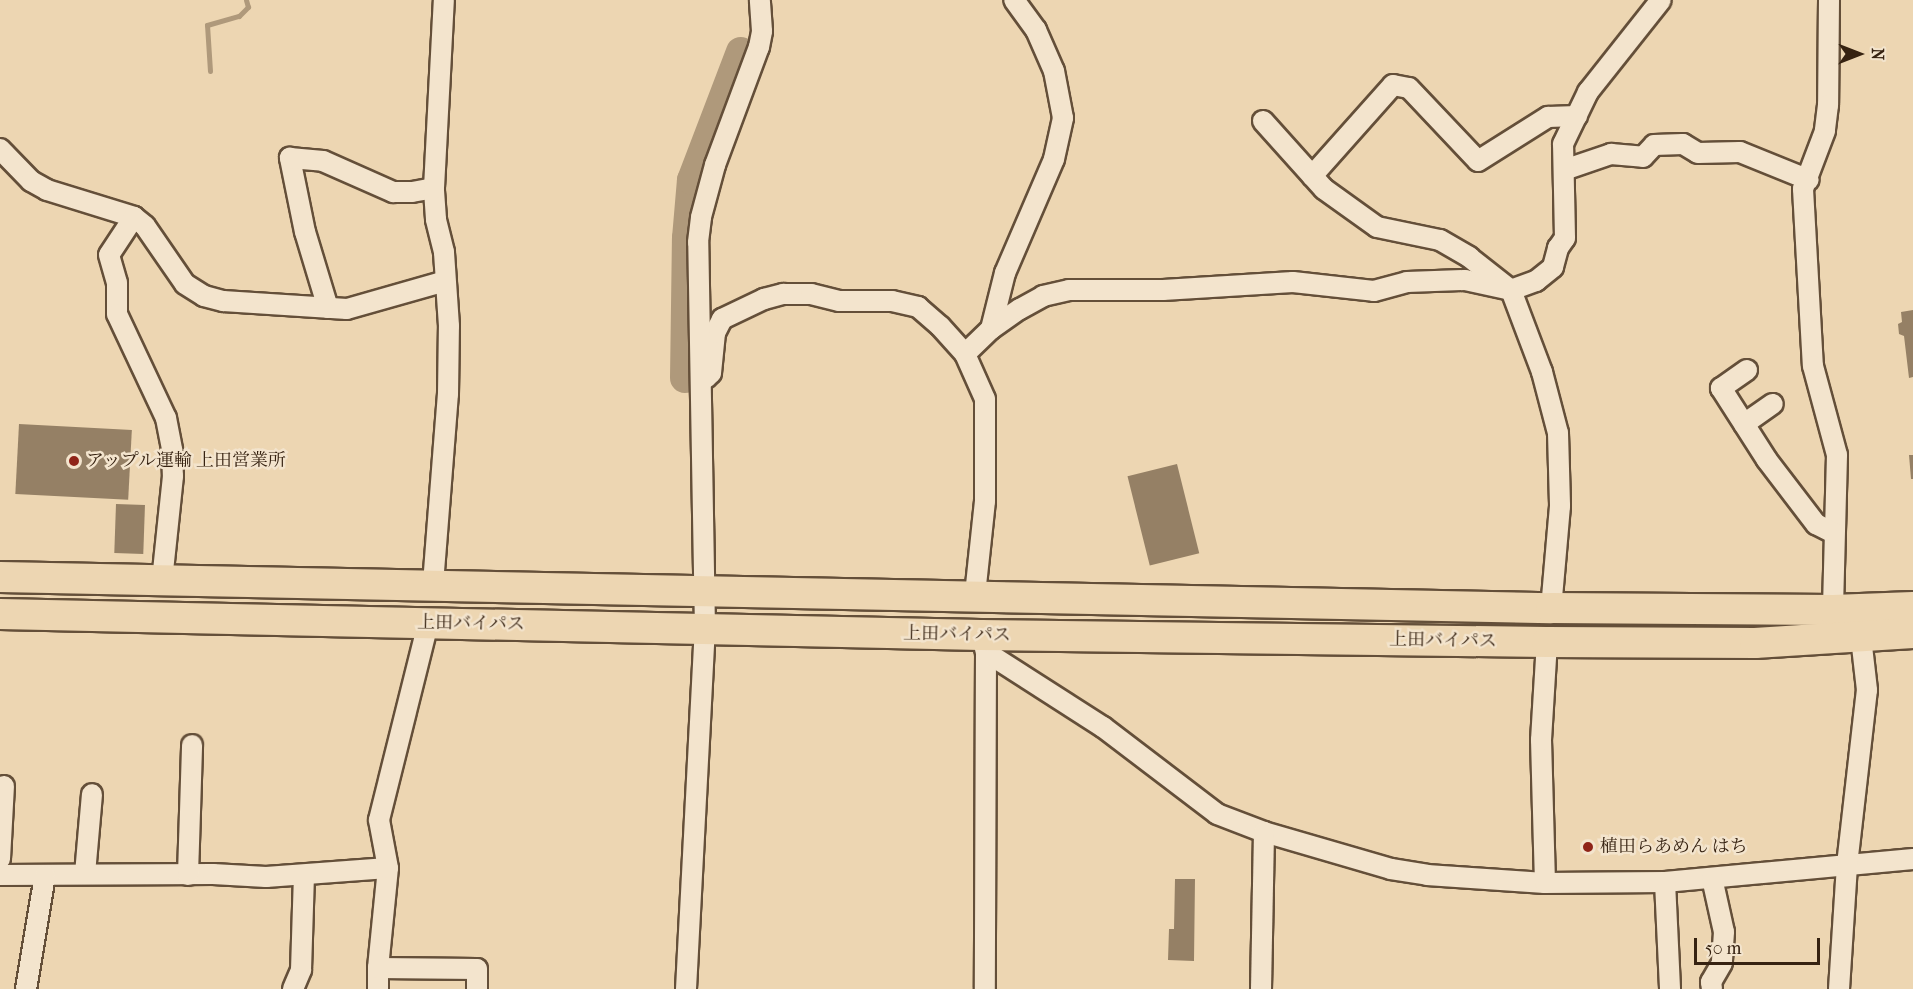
<!DOCTYPE html>
<html>
<head>
<meta charset="utf-8">
<style>
  body { margin:0 }
  #map { position:relative; width:1913px; height:989px; overflow:hidden; background:#edd6b2; font-family:"IM FELL French Canon","Noto Serif JP",serif }
  div>[style] { position:absolute }
  .stream>* { height:5px; margin:-2.5px; padding:0 2.5px; transform-origin:2.5px; border-radius:2.5px; background:#af997b }
  .river>* { height:30px; margin:-15px; padding:0 15px; transform-origin:15px; border-radius:15px; background:#af997b }
  .building>* { inset:0; background:#958065; transform-origin:0 0 }
  .roads { filter:drop-shadow(2px 0 #644f39) drop-shadow(-2px 0 #644f39) drop-shadow(0 2px #644f39) drop-shadow(0 -2px #644f39) }
  .minor>* { height:20px; margin:-10px; padding:0 10px; transform-origin:10px; border-radius:10px; background:#f3e4cd }
  .highway>* { height:30px; margin:-15px; padding:0 15px; transform-origin:15px; border-radius:15px; background:#edd6b2 }
  .dots>* { width:16px; height:16px; translate:-50% -50%; box-sizing:border-box; border:3px solid #f3e4cd; border-radius:50% }
  span { translate:-50% -50%; white-space:nowrap; text-align:center; line-height:1.15; -webkit-text-stroke:5px #f3e4cd; paint-order:stroke }
  .poi-label { font-size:18px; color:#362211 }
  .left { translate:0 -50%; text-align:left }
  .street-label { font-size:18px; color:#362211 }
  .north { position:absolute; left:1829px; top:24px; width:60px; height:60px; -webkit-text-stroke:4px #f3e4cd; paint-order:stroke; rotate:90deg; font-size:16px; font-weight:700; line-height:24px; text-align:center; color:#362211 }
  .north::after { content:''; display:block; margin:auto; width:21px; height:27px; background:#362211; clip-path:polygon(50% 0,100% 100%,50% 72%,0 100%) }
  .scale { position:absolute; left:1694px; top:938px; width:126px; height:27px; box-sizing:border-box; border:3px solid #362211; border-top:0; padding-left:8px; font-size:18px; line-height:21px; white-space:nowrap; color:#362211; -webkit-text-stroke:4px #f3e4cd; paint-order:stroke }
</style>
</head>
<body>
<div id="map">
  <div class="stream">
    <div style="left:210px;top:71px;width:46px;rotate:-93.7deg"></div>
    <div style="left:207px;top:25px;width:33px;rotate:-16deg"></div>
    <div style="left:239px;top:16px;width:13px;rotate:-45deg"></div>
    <div style="left:248px;top:7px;width:7px;rotate:-106deg"></div>
  </div>
  <div class="river">
    <div style="left:685px;top:378px;width:140px;rotate:-89.2deg"></div>
    <div style="left:687px;top:238px;width:58px;rotate:-85.1deg"></div>
    <div style="left:692px;top:180px;width:137px;rotate:-69.1deg"></div>
  </div>
  <div class="building">
    <div style="clip-path:polygon(1913px 310px,1913px 377px,1909px 378px,1904px 336px,1899px 334px,1898px 324px,1902px 322px,1901px 312px)"></div>
    <div style="left:19px;top:424px;width:113px;height:70px;rotate:3deg"></div>
    <div style="clip-path:polygon(1909px 455px,1913px 455px,1913px 479px,1911px 479px)"></div>
    <div style="left:1177px;top:464px;width:92px;height:51px;rotate:76deg"></div>
    <div style="left:116px;top:504px;width:29px;height:49px;rotate:2deg"></div>
    <div style="clip-path:polygon(1175px 879px,1195px 879px,1194px 961px,1168px 960px,1169px 929px,1174px 929px)"></div>
  </div>
  <div class="roads">
    <div class="minor">
      <div style="left:1829px;top:0;width:105px;rotate:90.5deg"></div>
      <div style="left:1828px;top:105px;width:26px;rotate:97deg"></div>
      <div style="left:1825px;top:131px;width:62px;rotate:110.8deg"></div>
      <div style="left:1803px;top:189px;width:177px;rotate:86.8deg"></div>
      <div style="left:1813px;top:366px;width:92px;rotate:74.9deg"></div>
      <div style="left:1837px;top:455px;width:155px;rotate:91.5deg"></div>
      <div style="left:1263px;top:121px;width:91px;rotate:48.1deg"></div>
      <div style="left:1324px;top:189px;width:65px;rotate:35.6deg"></div>
      <div style="left:1377px;top:227px;width:64px;rotate:11.7deg"></div>
      <div style="left:1440px;top:240px;width:34px;rotate:30deg"></div>
      <div style="left:1469px;top:257px;width:53px;rotate:38.2deg"></div>
      <div style="left:1511px;top:290px;width:88px;rotate:69.3deg"></div>
      <div style="left:1542px;top:372px;width:63px;rotate:75.3deg"></div>
      <div style="left:1558px;top:433px;width:73px;rotate:88.4deg"></div>
      <div style="left:1560px;top:506px;width:102px;rotate:95deg"></div>
      <div style="left:0;top:149px;width:45px;rotate:45.9deg"></div>
      <div style="left:31px;top:181px;width:18px;rotate:29deg"></div>
      <div style="left:47px;top:190px;width:91px;rotate:17.2deg"></div>
      <div style="left:134px;top:217px;width:14px;rotate:39deg"></div>
      <div style="left:145px;top:226px;width:70px;rotate:55.4deg"></div>
      <div style="left:185px;top:284px;width:22px;rotate:32deg"></div>
      <div style="left:204px;top:296px;width:20px;rotate:15deg"></div>
      <div style="left:223px;top:301px;width:124px;rotate:3.7deg"></div>
      <div style="left:347px;top:309px;width:102px;rotate:-15.9deg"></div>
      <div style="left:1564px;top:170px;width:50px;rotate:-18.8deg"></div>
      <div style="left:1611px;top:154px;width:32px;rotate:5deg"></div>
      <div style="left:1643px;top:157px;width:16px;rotate:-47deg"></div>
      <div style="left:1654px;top:145px;width:29px;rotate:-2deg"></div>
      <div style="left:1683px;top:144px;width:17px;rotate:31deg"></div>
      <div style="left:1698px;top:153px;width:42px;rotate:-1.4deg"></div>
      <div style="left:1740px;top:152px;width:74px;rotate:22.1deg"></div>
      <div style="left:1312px;top:176px;width:122px;rotate:-48.3deg"></div>
      <div style="left:1393px;top:85px;width:16px;rotate:11deg"></div>
      <div style="left:1409px;top:88px;width:100px;rotate:46.6deg"></div>
      <div style="left:1478px;top:161px;width:83px;rotate:-32.2deg"></div>
      <div style="left:1548px;top:117px;width:29px;rotate:-2deg"></div>
      <div style="left:134px;top:217px;width:45px;rotate:123.3deg"></div>
      <div style="left:109px;top:255px;width:29px;rotate:74deg"></div>
      <div style="left:117px;top:283px;width:31px;rotate:90deg"></div>
      <div style="left:117px;top:314px;width:115px;rotate:64.8deg"></div>
      <div style="left:166px;top:418px;width:33px;rotate:79deg"></div>
      <div style="left:172px;top:450px;width:26px;rotate:88deg"></div>
      <div style="left:173px;top:476px;width:105px;rotate:96deg"></div>
      <div style="left:328px;top:308px;width:79px;rotate:-106.8deg"></div>
      <div style="left:305px;top:232px;width:76px;rotate:-101.5deg"></div>
      <div style="left:290px;top:158px;width:33px;rotate:5deg"></div>
      <div style="left:323px;top:161px;width:77px;rotate:23.9deg"></div>
      <div style="left:393px;top:192px;width:19px"></div>
      <div style="left:412px;top:192px;width:22px;rotate:-10deg"></div>
      <div style="left:991px;top:329px;width:58px;rotate:-76deg"></div>
      <div style="left:1005px;top:273px;width:124px;rotate:-66.7deg"></div>
      <div style="left:1054px;top:159px;width:42px;rotate:-77.6deg"></div>
      <div style="left:1063px;top:118px;width:48px;rotate:-100.8deg"></div>
      <div style="left:1054px;top:71px;width:45px;rotate:-113.7deg"></div>
      <div style="left:1036px;top:30px;width:37px;rotate:-126deg"></div>
      <div style="left:965px;top:354px;width:36px;rotate:-44deg"></div>
      <div style="left:991px;top:329px;width:35px;rotate:-35deg"></div>
      <div style="left:1020px;top:309px;width:26px;rotate:-29deg"></div>
      <div style="left:1043px;top:296px;width:27px;rotate:-13deg"></div>
      <div style="left:1069px;top:290px;width:94px"></div>
      <div style="left:1163px;top:290px;width:130px;rotate:-3.5deg"></div>
      <div style="left:1293px;top:282px;width:81px;rotate:6.3deg"></div>
      <div style="left:1374px;top:291px;width:34px;rotate:-15deg"></div>
      <div style="left:1407px;top:282px;width:58px;rotate:-2deg"></div>
      <div style="left:1465px;top:280px;width:47px;rotate:12.3deg"></div>
      <div style="left:1511px;top:290px;width:27px;rotate:-20deg"></div>
      <div style="left:1536px;top:281px;width:22px;rotate:-39deg"></div>
      <div style="left:1553px;top:267px;width:20px;rotate:-75deg"></div>
      <div style="left:1558px;top:248px;width:12px;rotate:-55deg"></div>
      <div style="left:1565px;top:238px;width:94px;rotate:-91.2deg"></div>
      <div style="left:1563px;top:144px;width:58px;rotate:-64.3deg"></div>
      <div style="left:1588px;top:92px;width:117px;rotate:-51.6deg"></div>
      <div style="left:1747px;top:370px;width:32px;rotate:145deg"></div>
      <div style="left:1721px;top:388px;width:85px;rotate:57.4deg"></div>
      <div style="left:1767px;top:460px;width:81px;rotate:52.6deg"></div>
      <div style="left:1816px;top:524px;width:20px;rotate:27deg"></div>
      <div style="left:706px;top:378px;width:7px;rotate:-45deg"></div>
      <div style="left:711px;top:373px;width:40px;rotate:-84.3deg"></div>
      <div style="left:715px;top:333px;width:16px;rotate:-63deg"></div>
      <div style="left:722px;top:319px;width:47px;rotate:-25.5deg"></div>
      <div style="left:764px;top:299px;width:20px;rotate:-15deg"></div>
      <div style="left:783px;top:294px;width:28px"></div>
      <div style="left:811px;top:294px;width:29px;rotate:14deg"></div>
      <div style="left:839px;top:301px;width:53px"></div>
      <div style="left:892px;top:301px;width:27px;rotate:13deg"></div>
      <div style="left:918px;top:307px;width:29px;rotate:41deg"></div>
      <div style="left:940px;top:326px;width:38px;rotate:48deg"></div>
      <div style="left:965px;top:354px;width:49px;rotate:66deg"></div>
      <div style="left:985px;top:399px;width:102px;rotate:90deg"></div>
      <div style="left:985px;top:501px;width:95px;rotate:96.1deg"></div>
      <div style="left:1744px;top:424px;width:35px;rotate:-35deg"></div>
      <div style="left:433px;top:584px;width:191px;rotate:-85.5deg"></div>
      <div style="left:448px;top:394px;width:68px;rotate:-89.2deg"></div>
      <div style="left:449px;top:326px;width:74px;rotate:-93.9deg"></div>
      <div style="left:444px;top:252px;width:34px;rotate:-104deg"></div>
      <div style="left:436px;top:219px;width:31px;rotate:-94deg"></div>
      <div style="left:434px;top:188px;width:188px;rotate:-87deg"></div>
      <div style="left:983px;top:641px;width:11px;rotate:75deg"></div>
      <div style="left:986px;top:652px;width:337px;rotate:90.2deg"></div>
      <div style="left:986px;top:652px;width:139px;rotate:32.7deg"></div>
      <div style="left:1103px;top:727px;width:143px;rotate:37.3deg"></div>
      <div style="left:1217px;top:814px;width:50px;rotate:21deg"></div>
      <div style="left:1264px;top:832px;width:132px;rotate:16.2deg"></div>
      <div style="left:1391px;top:869px;width:36px;rotate:9deg"></div>
      <div style="left:1427px;top:875px;width:118px;rotate:3.9deg"></div>
      <div style="left:1545px;top:883px;width:120px;rotate:-0.5deg"></div>
      <div style="left:1665px;top:882px;width:249px;rotate:-5.3deg"></div>
      <div style="left:0;top:859px;width:73px;rotate:-86.9deg"></div>
      <div style="left:85px;top:874px;width:80px;rotate:-85deg"></div>
      <div style="left:0;top:875px;width:213px;rotate:-0.3deg"></div>
      <div style="left:213px;top:874px;width:53px;rotate:3.2deg"></div>
      <div style="left:266px;top:877px;width:122px;rotate:-4.2deg"></div>
      <div style="left:188px;top:875px;width:130px;rotate:-88.2deg"></div>
      <div style="left:1712px;top:878px;width:55px;rotate:77.5deg"></div>
      <div style="left:1724px;top:932px;width:31px;rotate:94deg"></div>
      <div style="left:1722px;top:963px;width:22px;rotate:120deg"></div>
      <div style="left:1711px;top:982px;width:7px;rotate:82deg"></div>
      <div style="left:1665px;top:882px;width:107px;rotate:87.3deg"></div>
      <div style="left:1545px;top:883px;width:143px;rotate:-91.6deg"></div>
      <div style="left:1541px;top:740px;width:98px;rotate:-86.5deg"></div>
      <div style="left:378px;top:968px;width:99px;rotate:0.6deg"></div>
      <div style="left:477px;top:969px;width:20px;rotate:90deg"></div>
      <div style="left:26px;top:989px;width:115px;rotate:-80.5deg"></div>
      <div style="left:293px;top:989px;width:21px;rotate:-67deg"></div>
      <div style="left:301px;top:970px;width:94px;rotate:-88.2deg"></div>
      <div style="left:378px;top:989px;width:21px;rotate:-90deg"></div>
      <div style="left:378px;top:968px;width:100px;rotate:-84.3deg"></div>
      <div style="left:388px;top:868px;width:49px;rotate:-100.6deg"></div>
      <div style="left:379px;top:820px;width:202px;rotate:-76deg"></div>
      <div style="left:686px;top:989px;width:361px;rotate:-87deg"></div>
      <div style="left:705px;top:629px;width:387px;rotate:-91deg"></div>
      <div style="left:698px;top:242px;width:25px;rotate:-83deg"></div>
      <div style="left:701px;top:217px;width:54px;rotate:-74.9deg"></div>
      <div style="left:715px;top:165px;width:126px;rotate:-69.6deg"></div>
      <div style="left:759px;top:47px;width:16px;rotate:-79deg"></div>
      <div style="left:762px;top:31px;width:31px;rotate:-94deg"></div>
      <div style="left:1261px;top:989px;width:157px;rotate:-88.9deg"></div>
      <div style="left:1839px;top:989px;width:124px;rotate:-86.3deg"></div>
      <div style="left:1847px;top:865px;width:176px;rotate:-83.5deg"></div>
      <div style="left:1867px;top:690px;width:53px;rotate:-96.5deg"></div>
    </div>
    <div class="highway">
      <div style="left:0;top:577px;width:1551px;rotate:1.15deg"></div>
      <div style="left:1551px;top:608px;width:282px;rotate:0.4deg"></div>
      <div style="left:1833px;top:610px;width:80px;rotate:-2.1deg"></div>
      <div style="left:0;top:614px;width:981px;rotate:1.23deg"></div>
      <div style="left:981px;top:635px;width:566px;rotate:0.71deg"></div>
      <div style="left:1547px;top:642px;width:208px;rotate:0.3deg"></div>
      <div style="left:1755px;top:643px;width:158px;rotate:-3.6deg"></div>
    </div>
  </div>
  <div class="dots">
    <div style="left:74px;top:461px;background:#8f2418"></div>
    <div style="left:1588px;top:847px;background:#8f2418"></div>
  </div>
  <div class="poi-label">
    <span class="left" style="left:86px;top:461px">アップル運輸 上田営業所</span>
    <span class="left" style="left:1600px;top:847px">植田らあめん はち</span>
  </div>
  <div class="street-label">
    <span style="left:471px;top:624px;rotate:1deg">上田バイパス</span>
    <span style="left:957px;top:635px;rotate:1deg">上田バイパス</span>
    <span style="left:1443px;top:641px;rotate:1deg">上田バイパス</span>
  </div>
  <div class="north">N</div>
  <div class="scale">50 m</div>
</div>
</body>
</html>
